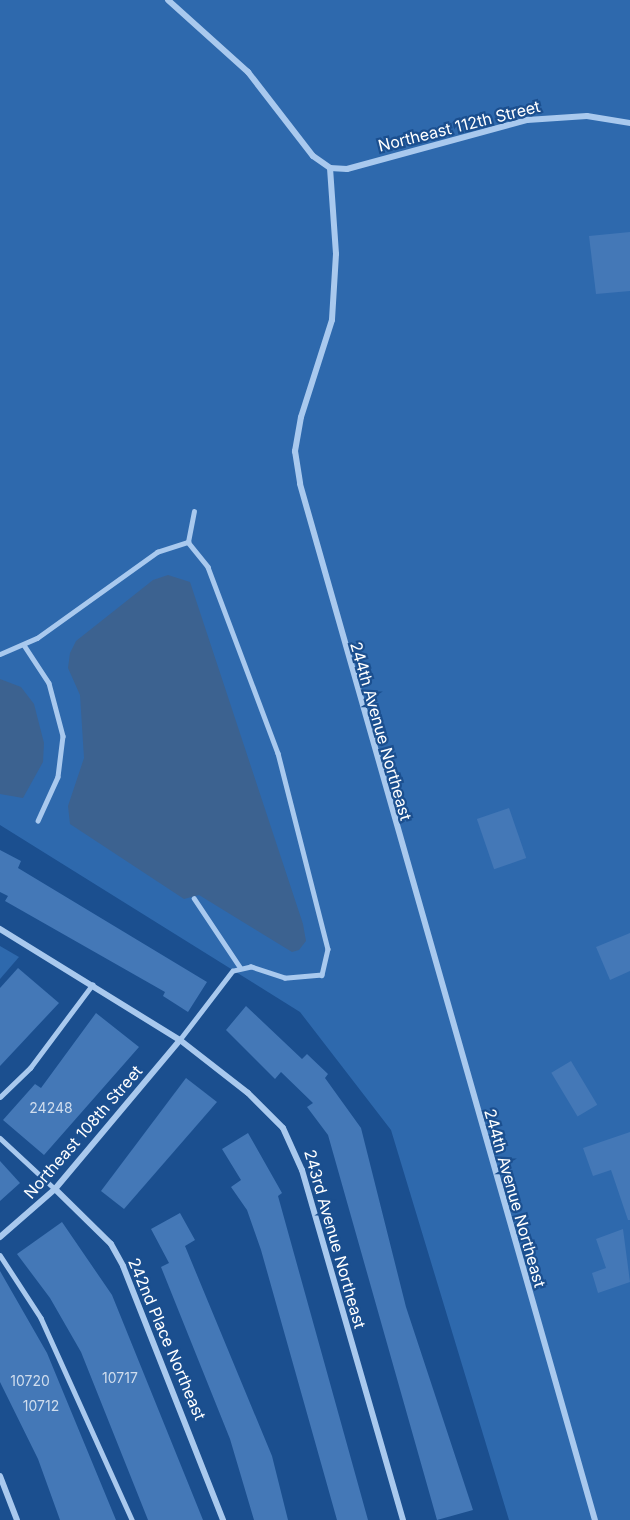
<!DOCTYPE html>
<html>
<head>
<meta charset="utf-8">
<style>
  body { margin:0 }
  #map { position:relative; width:630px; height:1520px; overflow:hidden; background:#1b4f8f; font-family:Inter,sans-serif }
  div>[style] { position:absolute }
  .green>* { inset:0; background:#2e69ad }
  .water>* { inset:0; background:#3c6290 }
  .building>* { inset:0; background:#4478b7; transform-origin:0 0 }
  .lane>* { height:4.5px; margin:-2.25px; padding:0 2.25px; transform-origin:2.25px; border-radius:2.25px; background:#a9c9ee }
  .street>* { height:6px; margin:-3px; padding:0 3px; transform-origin:3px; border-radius:3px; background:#a9c9ee }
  span { translate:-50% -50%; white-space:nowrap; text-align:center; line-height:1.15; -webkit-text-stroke:4.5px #1b4f8f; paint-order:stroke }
  .number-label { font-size:14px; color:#d0dded }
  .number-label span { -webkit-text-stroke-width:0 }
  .street-label { font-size:16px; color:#fff }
</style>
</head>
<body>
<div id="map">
  <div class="green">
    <div style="clip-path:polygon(0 0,630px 0,630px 1520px,509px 1520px,391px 1130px,300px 1012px,0 825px)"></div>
    <div style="clip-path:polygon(0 946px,19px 957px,0 979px)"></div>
  </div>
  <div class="water">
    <div style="clip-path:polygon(168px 575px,190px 582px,303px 924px,306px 941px,299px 950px,292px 952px,199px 895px,184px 899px,70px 824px,68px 806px,84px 758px,80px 695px,68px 668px,70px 653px,76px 641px,153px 580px)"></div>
    <div style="clip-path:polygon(0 679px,21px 687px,34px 704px,44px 743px,43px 762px,23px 798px,0 794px)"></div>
  </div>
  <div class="building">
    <div style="clip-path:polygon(630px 232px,630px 291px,596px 294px,589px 236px)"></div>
    <div style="left:509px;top:808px;width:53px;height:34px;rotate:71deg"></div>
    <div style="clip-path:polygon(0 850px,21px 861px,18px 868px,207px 982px,188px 1012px,163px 996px,165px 992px,5px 901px,8px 896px,0 892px)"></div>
    <div style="clip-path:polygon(630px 933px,630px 971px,610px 980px,596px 947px)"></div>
    <div style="clip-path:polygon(18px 968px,59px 1003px,0 1066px,0 988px)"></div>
    <div style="clip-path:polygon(246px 1006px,302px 1059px,307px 1054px,328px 1074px,325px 1078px,361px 1128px,406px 1307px,473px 1510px,437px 1520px,328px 1135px,307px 1107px,313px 1103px,281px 1072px,275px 1079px,226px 1030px)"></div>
    <div style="clip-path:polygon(96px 1013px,139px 1047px,44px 1155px,3px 1120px,35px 1084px,41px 1088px)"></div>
    <div style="left:571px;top:1061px;width:51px;height:23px;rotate:59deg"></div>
    <div style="clip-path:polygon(186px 1078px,217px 1102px,124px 1209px,101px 1191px)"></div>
    <div style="clip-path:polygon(630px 1132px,630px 1220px,628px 1220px,611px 1170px,593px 1176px,583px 1148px)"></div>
    <div style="clip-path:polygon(248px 1133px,282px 1193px,278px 1196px,368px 1520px,337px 1520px,261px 1250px,247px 1210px,231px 1187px,241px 1180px,222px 1149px)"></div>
    <div style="clip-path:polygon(0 1161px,20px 1183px,0 1201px)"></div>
    <div style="clip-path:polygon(180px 1213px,195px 1240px,185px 1246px,272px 1456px,288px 1520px,254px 1520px,230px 1439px,161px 1267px,169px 1263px,151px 1229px)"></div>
    <div style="clip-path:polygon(62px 1222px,112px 1295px,203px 1520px,148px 1520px,81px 1352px,50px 1298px,17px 1254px)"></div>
    <div style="clip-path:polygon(623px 1229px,630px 1282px,598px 1293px,592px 1273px,606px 1268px,596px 1239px)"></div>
    <div style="clip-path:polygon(0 1271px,47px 1353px,116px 1520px,60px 1520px,38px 1459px,0 1382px)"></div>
  </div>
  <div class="lane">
    <div style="left:188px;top:542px;width:31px;rotate:-79deg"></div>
    <div style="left:24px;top:645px;width:45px;rotate:56.7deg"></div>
    <div style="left:49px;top:683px;width:55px;rotate:75.2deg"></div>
    <div style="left:63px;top:736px;width:41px;rotate:97deg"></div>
    <div style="left:58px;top:777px;width:48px;rotate:114.4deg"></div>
    <div style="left:0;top:654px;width:40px;rotate:-23.4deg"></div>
    <div style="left:37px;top:638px;width:148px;rotate:-35.6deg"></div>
    <div style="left:157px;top:552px;width:33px;rotate:-18deg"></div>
    <div style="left:188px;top:542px;width:32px;rotate:51deg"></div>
    <div style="left:208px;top:567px;width:199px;rotate:69.4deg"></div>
    <div style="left:278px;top:753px;width:202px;rotate:75.7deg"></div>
    <div style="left:328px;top:949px;width:27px;rotate:103deg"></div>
    <div style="left:322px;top:975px;width:37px;rotate:175deg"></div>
    <div style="left:285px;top:978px;width:36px;rotate:-162deg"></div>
    <div style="left:251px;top:967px;width:18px;rotate:167deg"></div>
    <div style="left:233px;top:971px;width:87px;rotate:127.5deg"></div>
    <div style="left:194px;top:898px;width:83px;rotate:56.3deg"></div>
    <div style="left:0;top:1097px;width:42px;rotate:-44deg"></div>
    <div style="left:30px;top:1068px;width:104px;rotate:-53.2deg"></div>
    <div style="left:0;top:1138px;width:75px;rotate:42.8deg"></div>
    <div style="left:0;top:1255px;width:75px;rotate:56.9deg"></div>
    <div style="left:41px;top:1318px;width:222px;rotate:65.7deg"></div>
  </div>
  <div class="street">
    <div style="left:168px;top:0;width:108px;rotate:42deg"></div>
    <div style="left:248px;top:72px;width:106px;rotate:52.3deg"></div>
    <div style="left:313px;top:156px;width:21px;rotate:35deg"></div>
    <div style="left:330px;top:168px;width:86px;rotate:86deg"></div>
    <div style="left:336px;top:254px;width:66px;rotate:93.5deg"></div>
    <div style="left:332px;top:320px;width:102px;rotate:107.7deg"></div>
    <div style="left:301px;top:417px;width:35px;rotate:100deg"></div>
    <div style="left:295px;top:451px;width:33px;rotate:81deg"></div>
    <div style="left:300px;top:484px;width:1077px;rotate:74.11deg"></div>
    <div style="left:330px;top:168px;width:17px;rotate:3deg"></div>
    <div style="left:347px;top:169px;width:187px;rotate:-15.2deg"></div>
    <div style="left:527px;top:120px;width:60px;rotate:-3.8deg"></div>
    <div style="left:587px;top:116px;width:44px;rotate:9.2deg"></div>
    <div style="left:0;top:929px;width:211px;rotate:31.7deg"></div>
    <div style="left:180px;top:1040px;width:86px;rotate:37.9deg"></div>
    <div style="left:248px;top:1093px;width:49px;rotate:45deg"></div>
    <div style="left:283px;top:1128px;width:46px;rotate:65.7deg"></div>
    <div style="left:302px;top:1170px;width:364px;rotate:73.9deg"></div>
    <div style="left:55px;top:1189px;width:78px;rotate:44.5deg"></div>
    <div style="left:111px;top:1244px;width:25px;rotate:61deg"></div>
    <div style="left:123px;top:1266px;width:273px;rotate:68.5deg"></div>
    <div style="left:0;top:1237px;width:73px;rotate:-41.1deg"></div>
    <div style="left:55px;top:1189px;width:194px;rotate:-50deg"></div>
    <div style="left:0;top:1476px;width:47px;rotate:68.9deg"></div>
  </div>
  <div class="number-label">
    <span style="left:51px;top:1108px">24248</span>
    <span style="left:120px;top:1378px">10717</span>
    <span style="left:30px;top:1381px">10720</span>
    <span style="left:41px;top:1406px">10712</span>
  </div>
  <div class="street-label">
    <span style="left:459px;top:126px;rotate:-14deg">Northeast 112th Street</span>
    <span style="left:381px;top:731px;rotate:74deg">244th Avenue Northeast</span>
    <span style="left:83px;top:1132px;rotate:-49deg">Northeast 108th Street</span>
    <span style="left:515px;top:1198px;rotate:74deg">244th Avenue Northeast</span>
    <span style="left:335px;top:1239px;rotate:74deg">243rd Avenue Northeast</span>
    <span style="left:167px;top:1339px;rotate:67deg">242nd Place Northeast</span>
  </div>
</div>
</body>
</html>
